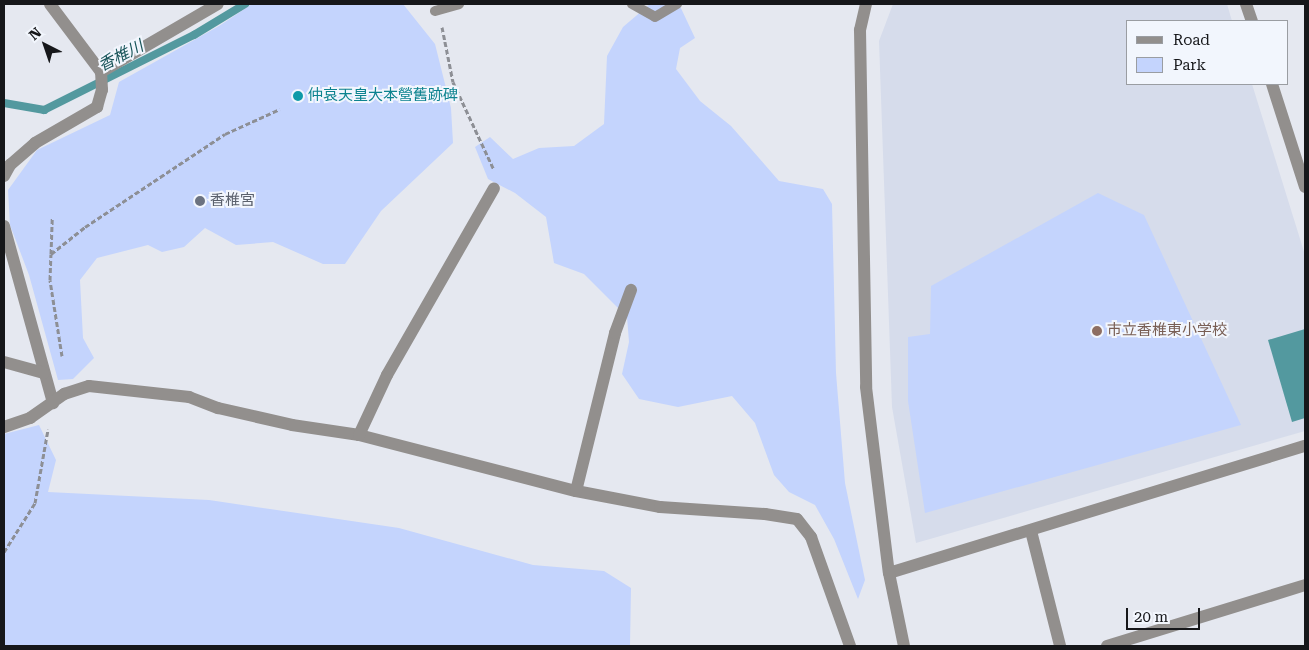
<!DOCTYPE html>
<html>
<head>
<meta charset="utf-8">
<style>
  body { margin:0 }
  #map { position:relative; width:1309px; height:650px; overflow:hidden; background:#e5e8f0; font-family:"Roboto Serif","Noto Sans JP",serif }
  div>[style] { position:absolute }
  .built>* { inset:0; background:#d6dceb }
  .green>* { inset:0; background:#c4d4fd }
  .water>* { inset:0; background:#53999f }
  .stream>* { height:8px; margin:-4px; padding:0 4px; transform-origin:4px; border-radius:4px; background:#53999f }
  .path>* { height:3px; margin-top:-1.5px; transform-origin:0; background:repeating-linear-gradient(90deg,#8d8f95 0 5px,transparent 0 7.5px) }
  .service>* { height:10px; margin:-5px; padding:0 5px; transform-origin:5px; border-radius:5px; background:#928f8d }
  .minor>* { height:12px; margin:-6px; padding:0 6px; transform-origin:6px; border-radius:6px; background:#928f8d }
  .tertiary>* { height:12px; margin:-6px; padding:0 6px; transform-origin:6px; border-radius:6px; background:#928f8d }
  .dots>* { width:14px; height:14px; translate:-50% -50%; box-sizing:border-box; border:2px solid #f2f6fd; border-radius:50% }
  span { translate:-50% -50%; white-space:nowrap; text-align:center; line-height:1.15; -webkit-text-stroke:4px #f2f6fd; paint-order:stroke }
  .culture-label { font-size:15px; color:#0d838f }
  .left { translate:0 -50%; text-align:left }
  .worship-label { font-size:15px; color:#5b616d }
  .education-label { font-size:15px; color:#785e54 }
  .water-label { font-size:16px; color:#19555a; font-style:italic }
  .frame { position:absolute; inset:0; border:5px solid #16171a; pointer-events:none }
  .legend { position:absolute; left:1126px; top:20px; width:162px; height:65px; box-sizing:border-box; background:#f2f6fd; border:1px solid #9a9da2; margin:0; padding:6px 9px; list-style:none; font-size:15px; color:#16171a }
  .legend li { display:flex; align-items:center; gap:10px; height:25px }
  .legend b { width:25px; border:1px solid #9a9da2 }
  .north { position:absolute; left:20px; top:20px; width:50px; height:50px; -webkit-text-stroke:4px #f2f6fd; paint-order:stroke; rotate:319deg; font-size:14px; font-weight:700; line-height:20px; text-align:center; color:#16171a }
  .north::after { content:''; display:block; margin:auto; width:18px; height:22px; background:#16171a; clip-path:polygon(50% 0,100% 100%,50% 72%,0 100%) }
  .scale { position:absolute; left:1126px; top:608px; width:74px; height:22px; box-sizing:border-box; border:2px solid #16171a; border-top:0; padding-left:6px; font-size:15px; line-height:18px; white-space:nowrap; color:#16171a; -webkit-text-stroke:4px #f2f6fd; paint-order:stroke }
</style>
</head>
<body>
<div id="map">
  <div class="built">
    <div style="clip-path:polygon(893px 4px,1227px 4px,1232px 21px,1128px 21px,1128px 84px,1252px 84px,1305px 255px,1305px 431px,916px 543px,892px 407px,879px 41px)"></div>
  </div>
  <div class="green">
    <div style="clip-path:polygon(252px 4px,403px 4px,435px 44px,451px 108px,453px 143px,381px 211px,345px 264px,323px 264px,273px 242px,236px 245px,205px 228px,184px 247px,162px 252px,148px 245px,97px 258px,80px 280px,83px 338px,94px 358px,73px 379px,58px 380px,29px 275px,10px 225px,8px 190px,37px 150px,110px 115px,119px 82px,219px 26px)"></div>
    <div style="clip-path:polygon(650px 4px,679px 4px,695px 38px,680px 48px,676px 69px,700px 101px,731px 126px,779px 181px,823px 189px,832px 204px,836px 373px,845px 483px,865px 580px,858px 599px,834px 539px,815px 505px,789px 492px,774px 475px,755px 423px,732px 396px,678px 407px,639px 399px,622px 374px,629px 342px,627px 317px,584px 274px,554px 263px,546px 217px,515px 193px,488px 179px,475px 147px,490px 137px,513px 159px,539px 148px,574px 146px,604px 124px,607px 56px,623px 27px)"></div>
    <div style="clip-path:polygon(1098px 193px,1144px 215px,1241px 425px,925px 513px,908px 401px,908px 337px,930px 334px,931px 286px)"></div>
    <div style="clip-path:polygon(39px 425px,56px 460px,48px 492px,209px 500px,399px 528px,533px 565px,604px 571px,631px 588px,630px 646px,4px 646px,4px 434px)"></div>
  </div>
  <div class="water">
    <div style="clip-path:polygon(1305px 329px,1305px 418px,1292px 422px,1268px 340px)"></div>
  </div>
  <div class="stream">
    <div style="left:4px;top:103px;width:41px;rotate:9.9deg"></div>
    <div style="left:44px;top:110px;width:168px;rotate:-26.6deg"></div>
    <div style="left:194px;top:35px;width:60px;rotate:-31.3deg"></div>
  </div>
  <div class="path">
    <div style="left:442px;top:27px;width:56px;rotate:78.7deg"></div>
    <div style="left:453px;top:82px;width:97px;rotate:65deg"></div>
    <div style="left:51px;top:254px;width:37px;rotate:-88deg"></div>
    <div style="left:62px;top:356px;width:77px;rotate:-99deg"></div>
    <div style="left:50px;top:280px;width:26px;rotate:-88deg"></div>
    <div style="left:51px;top:254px;width:43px;rotate:-38.5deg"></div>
    <div style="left:85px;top:227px;width:168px;rotate:-33.6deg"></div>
    <div style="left:225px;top:134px;width:60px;rotate:-24.4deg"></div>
    <div style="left:4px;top:552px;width:58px;rotate:-57.7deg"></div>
    <div style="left:35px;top:503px;width:75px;rotate:-80deg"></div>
  </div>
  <div class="service">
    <div style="left:632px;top:4px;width:26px;rotate:29deg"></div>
    <div style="left:655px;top:17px;width:26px;rotate:-31deg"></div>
    <div style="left:435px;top:11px;width:25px;rotate:-16deg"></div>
  </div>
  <div class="minor">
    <div style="left:1246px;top:4px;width:18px;rotate:71deg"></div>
    <div style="left:101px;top:72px;width:135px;rotate:-30.2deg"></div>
    <div style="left:1272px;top:84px;width:108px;rotate:72.2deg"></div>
    <div style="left:4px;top:176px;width:13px;rotate:-61deg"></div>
    <div style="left:10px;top:165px;width:33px;rotate:-41deg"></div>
    <div style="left:35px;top:143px;width:72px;rotate:-30.1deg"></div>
    <div style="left:97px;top:107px;width:18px;rotate:-74deg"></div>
    <div style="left:102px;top:90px;width:18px;rotate:-93deg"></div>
    <div style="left:101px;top:72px;width:85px;rotate:-126.9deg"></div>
    <div style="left:4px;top:226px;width:184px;rotate:74.5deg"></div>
    <div style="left:4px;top:362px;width:41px;rotate:15.4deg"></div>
    <div style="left:4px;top:427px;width:28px;rotate:-19deg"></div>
    <div style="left:30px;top:418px;width:42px;rotate:-35.2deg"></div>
    <div style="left:64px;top:394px;width:26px;rotate:-18deg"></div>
    <div style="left:89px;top:386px;width:101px;rotate:6.3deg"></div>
    <div style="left:189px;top:397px;width:31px;rotate:21deg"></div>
    <div style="left:218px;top:408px;width:76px;rotate:12.9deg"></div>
    <div style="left:292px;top:425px;width:68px;rotate:8.5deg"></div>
    <div style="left:359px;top:435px;width:224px;rotate:14.5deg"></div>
    <div style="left:576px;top:491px;width:86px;rotate:10.8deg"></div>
    <div style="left:660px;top:507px;width:105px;rotate:3.8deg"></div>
    <div style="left:765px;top:514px;width:32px;rotate:9deg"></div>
    <div style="left:797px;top:519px;width:23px;rotate:52deg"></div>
    <div style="left:811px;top:537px;width:116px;rotate:70.3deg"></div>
    <div style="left:359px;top:435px;width:66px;rotate:-65deg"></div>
    <div style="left:387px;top:375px;width:215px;rotate:-60.2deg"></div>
    <div style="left:576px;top:491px;width:163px;rotate:-76.1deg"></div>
    <div style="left:615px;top:333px;width:46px;rotate:-69.6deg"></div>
    <div style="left:1031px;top:531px;width:119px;rotate:75.8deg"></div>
    <div style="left:889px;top:573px;width:435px;rotate:-17deg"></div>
    <div style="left:1107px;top:646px;width:207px;rotate:-17.1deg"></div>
  </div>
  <div class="tertiary">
    <div style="left:866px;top:4px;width:27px;rotate:103deg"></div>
    <div style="left:860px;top:30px;width:357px;rotate:89deg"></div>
    <div style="left:866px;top:387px;width:187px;rotate:83deg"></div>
    <div style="left:889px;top:573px;width:75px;rotate:78.4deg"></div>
  </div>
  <div class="dots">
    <div style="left:298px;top:96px;background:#0f9aa8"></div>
    <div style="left:200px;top:201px;background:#6b7280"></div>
    <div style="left:1097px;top:331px;background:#8d6e63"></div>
  </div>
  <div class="culture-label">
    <span class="left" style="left:308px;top:96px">仲哀天皇大本營舊跡碑</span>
  </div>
  <div class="worship-label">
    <span class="left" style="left:210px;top:201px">香椎宮</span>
  </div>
  <div class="education-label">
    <span class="left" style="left:1107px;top:331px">市立香椎東小学校</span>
  </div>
  <div class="water-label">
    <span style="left:121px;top:56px;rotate:-27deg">香椎川</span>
  </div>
  <div class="frame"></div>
  <ul class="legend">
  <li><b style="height:6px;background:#928f8d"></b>Road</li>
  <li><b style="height:14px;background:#c4d4fd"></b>Park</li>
  </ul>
  <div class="north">N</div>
  <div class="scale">20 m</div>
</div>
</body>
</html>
